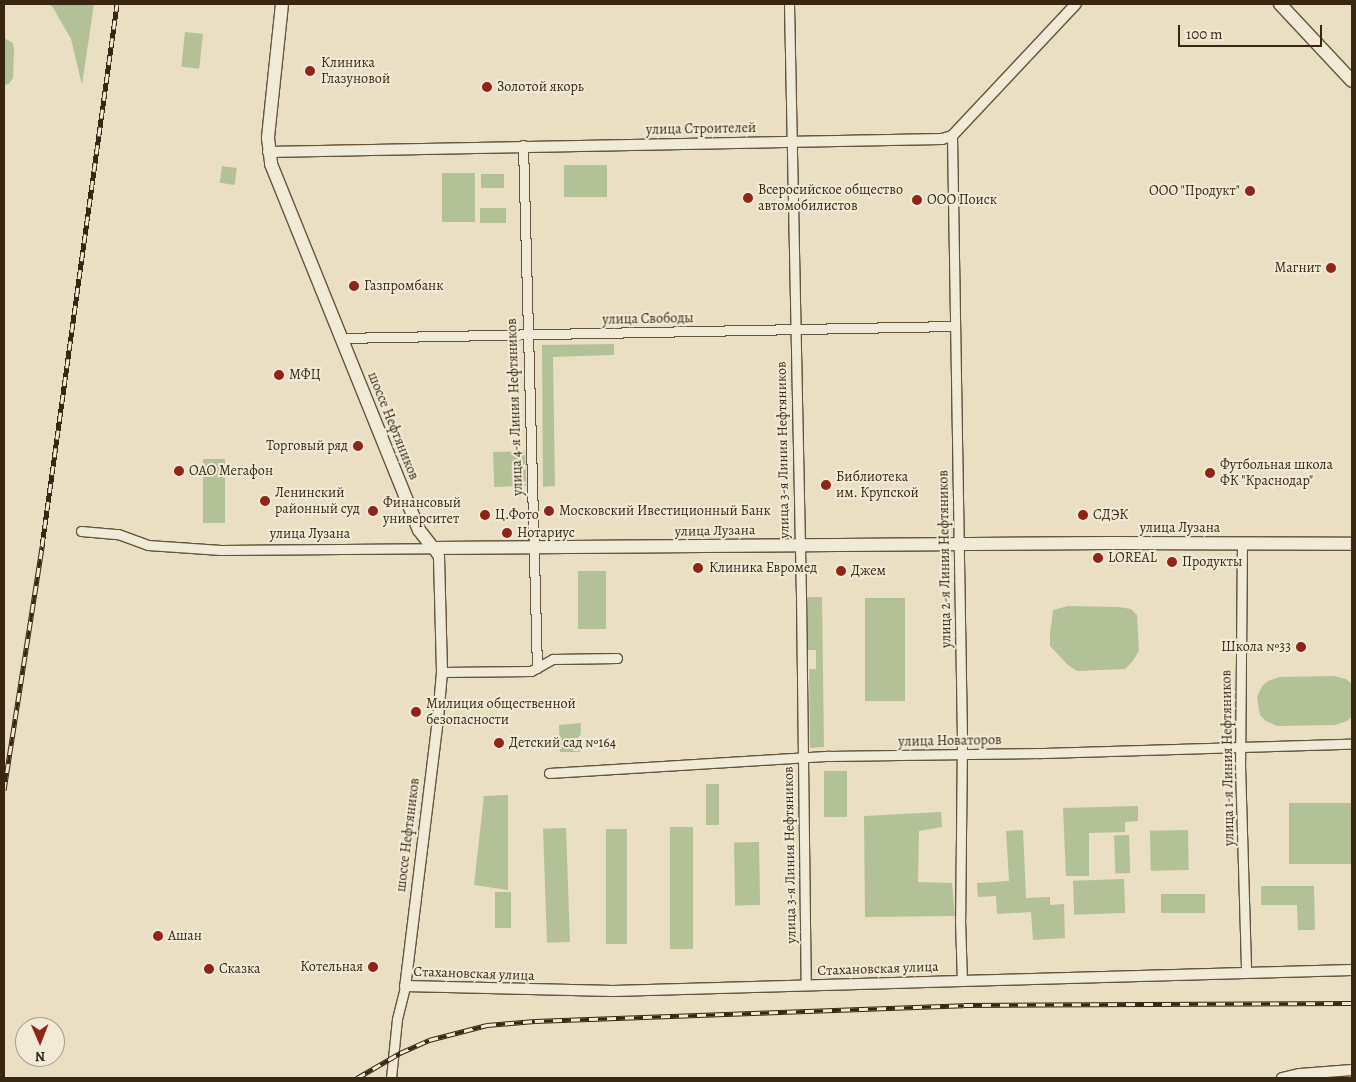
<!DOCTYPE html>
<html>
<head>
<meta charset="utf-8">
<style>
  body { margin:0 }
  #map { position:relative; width:1356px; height:1082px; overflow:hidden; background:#eadfc2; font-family:Alegreya,serif }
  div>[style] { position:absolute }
  .green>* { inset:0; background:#b3c296; transform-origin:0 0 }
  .roads { filter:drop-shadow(1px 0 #64543d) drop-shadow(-1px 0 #64543d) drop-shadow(0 1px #64543d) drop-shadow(0 -1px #64543d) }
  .minor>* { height:9px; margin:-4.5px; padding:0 4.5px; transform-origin:4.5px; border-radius:4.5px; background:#f1ead7 }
  .tertiary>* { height:10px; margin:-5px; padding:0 5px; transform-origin:5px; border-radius:5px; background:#f1ead7 }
  .secondary>* { height:12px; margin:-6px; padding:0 6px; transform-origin:6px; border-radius:6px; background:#f1ead7 }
  .rail>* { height:5px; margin-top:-2.5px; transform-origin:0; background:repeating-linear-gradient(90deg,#f1ead7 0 9px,#382611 0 18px); box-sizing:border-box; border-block:1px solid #382611 }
  .dots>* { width:14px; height:14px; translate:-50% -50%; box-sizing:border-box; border:2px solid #f1ead7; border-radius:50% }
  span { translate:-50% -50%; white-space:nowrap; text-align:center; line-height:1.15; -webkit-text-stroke:4px #f1ead7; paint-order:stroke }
  .poi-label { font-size:14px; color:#382611 }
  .left { translate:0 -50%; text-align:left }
  .right { translate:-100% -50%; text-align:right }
  .street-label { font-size:14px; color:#382611 }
  .frame { position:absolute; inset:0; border:5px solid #382611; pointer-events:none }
  .north { position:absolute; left:15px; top:1017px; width:50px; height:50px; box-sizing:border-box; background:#f1ead7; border:1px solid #a79c88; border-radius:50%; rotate:179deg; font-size:14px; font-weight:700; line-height:20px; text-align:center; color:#382611 }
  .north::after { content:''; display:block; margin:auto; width:18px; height:22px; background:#8f2418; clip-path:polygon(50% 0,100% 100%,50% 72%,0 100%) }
  .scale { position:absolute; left:1178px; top:25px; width:144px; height:22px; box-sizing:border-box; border:2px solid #382611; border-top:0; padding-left:6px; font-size:15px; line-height:18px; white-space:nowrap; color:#382611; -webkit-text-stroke:4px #f1ead7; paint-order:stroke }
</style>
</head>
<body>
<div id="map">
  <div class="green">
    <div style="clip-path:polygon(44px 4px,94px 4px,82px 85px,71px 39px,52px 6px)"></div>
    <div style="left:185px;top:32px;width:18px;height:35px;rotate:6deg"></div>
    <div style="clip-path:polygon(4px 38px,13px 43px,14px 51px,13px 78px,9px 84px,4px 85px)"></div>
    <div style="left:564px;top:165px;width:43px;height:32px"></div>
    <div style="left:222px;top:166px;width:15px;height:17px;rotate:8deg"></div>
    <div style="left:442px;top:173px;width:33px;height:49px"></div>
    <div style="left:504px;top:174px;width:14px;height:23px;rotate:90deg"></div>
    <div style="left:506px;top:208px;width:15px;height:26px;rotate:90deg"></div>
    <div style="clip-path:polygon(614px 344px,614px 355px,553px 357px,555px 486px,543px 487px,542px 345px)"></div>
    <div style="left:525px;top:451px;width:35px;height:32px;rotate:88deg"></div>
    <div style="left:203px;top:459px;width:22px;height:64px"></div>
    <div style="left:578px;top:571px;width:28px;height:58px"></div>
    <div style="clip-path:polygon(807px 597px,822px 597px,824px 747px,810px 748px,809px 669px,816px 669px,816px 650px,808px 650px)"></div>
    <div style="left:865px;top:598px;width:40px;height:103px"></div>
    <div style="clip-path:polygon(1068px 606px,1119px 607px,1131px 609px,1137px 615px,1139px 651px,1132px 662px,1125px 669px,1077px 671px,1068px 665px,1050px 646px,1050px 634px,1053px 610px)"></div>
    <div style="clip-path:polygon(1334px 676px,1346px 679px,1352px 684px,1352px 717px,1347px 721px,1335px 725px,1277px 726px,1266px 721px,1260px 715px,1257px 697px,1262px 686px,1268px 681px,1280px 677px)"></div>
    <div style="clip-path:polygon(581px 723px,580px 752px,560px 752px,559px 725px)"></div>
    <div style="left:824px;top:771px;width:23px;height:46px"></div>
    <div style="left:706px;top:784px;width:13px;height:41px"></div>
    <div style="clip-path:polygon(508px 795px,508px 890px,474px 885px,484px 796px)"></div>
    <div style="left:1352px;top:803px;width:61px;height:63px;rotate:90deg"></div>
    <div style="clip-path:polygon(1138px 806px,1138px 821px,1125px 822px,1125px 832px,1089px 833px,1089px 876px,1066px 876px,1063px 808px)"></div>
    <div style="clip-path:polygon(941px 812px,942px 827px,919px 831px,918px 882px,952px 883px,955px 916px,865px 917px,864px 816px)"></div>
    <div style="left:670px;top:827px;width:23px;height:122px"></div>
    <div style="left:566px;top:828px;width:114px;height:23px;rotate:88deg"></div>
    <div style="left:606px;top:829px;width:21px;height:115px"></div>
    <div style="clip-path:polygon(1023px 830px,1026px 898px,1050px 897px,1050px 905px,1064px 904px,1065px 938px,1033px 940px,1031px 912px,997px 914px,996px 896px,978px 897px,977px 883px,1009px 881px,1006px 831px)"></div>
    <div style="left:1188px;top:830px;width:40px;height:38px;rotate:89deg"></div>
    <div style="left:1129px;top:835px;width:38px;height:15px;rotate:88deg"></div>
    <div style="left:759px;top:842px;width:63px;height:25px;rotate:89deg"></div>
    <div style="left:1124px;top:879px;width:34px;height:51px;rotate:88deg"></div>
    <div style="clip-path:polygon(1261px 886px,1314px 886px,1315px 930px,1298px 930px,1297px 905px,1261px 905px)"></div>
    <div style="left:495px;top:892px;width:16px;height:36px"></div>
    <div style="left:1205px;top:894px;width:19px;height:44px;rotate:90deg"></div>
  </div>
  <div class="roads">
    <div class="minor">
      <div style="left:789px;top:4px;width:591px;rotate:88.84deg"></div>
      <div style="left:801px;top:595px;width:390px;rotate:89.3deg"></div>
      <div style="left:952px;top:136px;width:604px;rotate:89.05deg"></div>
      <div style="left:962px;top:740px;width:179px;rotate:90.6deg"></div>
      <div style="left:960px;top:919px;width:62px;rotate:88.2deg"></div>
      <div style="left:523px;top:145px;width:523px;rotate:88.47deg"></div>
      <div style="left:341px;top:338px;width:613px;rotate:-1.12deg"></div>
      <div style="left:81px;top:531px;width:37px;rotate:5deg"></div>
      <div style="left:118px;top:534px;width:32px;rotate:20deg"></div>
      <div style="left:148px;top:545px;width:73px;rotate:3.9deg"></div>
      <div style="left:221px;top:550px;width:212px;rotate:-0.5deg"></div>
      <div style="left:1242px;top:543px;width:222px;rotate:90.5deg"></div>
      <div style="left:1240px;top:765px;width:208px;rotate:88.3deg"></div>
      <div style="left:442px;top:672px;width:89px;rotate:-0.6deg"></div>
      <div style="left:531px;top:671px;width:25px;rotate:-29deg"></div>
      <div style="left:553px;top:659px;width:64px;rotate:-0.9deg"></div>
      <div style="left:549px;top:773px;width:281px;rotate:-3.5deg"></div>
      <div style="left:829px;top:756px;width:211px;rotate:-0.8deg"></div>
      <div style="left:1040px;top:753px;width:312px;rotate:-1.7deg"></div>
      <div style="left:391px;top:1078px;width:59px;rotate:-84.2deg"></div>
      <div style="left:397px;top:1019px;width:34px;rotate:-76deg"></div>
    </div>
    <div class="tertiary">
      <div style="left:268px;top:152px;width:674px;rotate:-1.1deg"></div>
      <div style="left:942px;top:139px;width:10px;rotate:-17deg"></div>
      <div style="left:952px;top:136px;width:181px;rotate:-46.8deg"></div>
      <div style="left:433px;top:548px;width:11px;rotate:56deg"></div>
      <div style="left:439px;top:557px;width:115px;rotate:88.5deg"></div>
      <div style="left:442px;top:672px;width:47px;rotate:94.9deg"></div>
      <div style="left:438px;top:719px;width:269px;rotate:97deg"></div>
      <div style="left:405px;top:986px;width:208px;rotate:1.4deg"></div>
      <div style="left:613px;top:991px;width:739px;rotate:-1.63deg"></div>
      <div style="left:1282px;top:1078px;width:18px;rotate:-13deg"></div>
      <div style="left:1300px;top:1074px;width:52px;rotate:-4.4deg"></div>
    </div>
    <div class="secondary">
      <div style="left:282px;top:4px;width:135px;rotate:96deg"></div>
      <div style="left:268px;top:138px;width:26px;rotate:83deg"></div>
      <div style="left:271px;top:164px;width:395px;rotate:68deg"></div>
      <div style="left:419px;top:530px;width:23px;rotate:52deg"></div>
      <div style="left:433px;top:548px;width:676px;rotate:-0.42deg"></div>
      <div style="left:1109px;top:543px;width:243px;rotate:0.2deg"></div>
      <div style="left:1280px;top:4px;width:105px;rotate:46.9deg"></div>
    </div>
  </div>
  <div class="rail">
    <div style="left:4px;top:790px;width:247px;rotate:-81.1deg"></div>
    <div style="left:42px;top:546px;width:547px;rotate:-82.12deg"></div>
    <div style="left:357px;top:1078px;width:50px;rotate:-30.2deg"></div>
    <div style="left:400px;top:1053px;width:32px;rotate:-24deg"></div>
    <div style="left:429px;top:1040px;width:60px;rotate:-14.5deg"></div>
    <div style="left:487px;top:1025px;width:48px;rotate:-4.8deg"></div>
    <div style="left:535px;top:1021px;width:429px;rotate:-2.1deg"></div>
    <div style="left:964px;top:1005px;width:388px;rotate:-0.3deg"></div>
  </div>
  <div class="dots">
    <div style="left:310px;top:71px;background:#8f2418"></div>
    <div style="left:487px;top:87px;background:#8f2418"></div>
    <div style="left:1250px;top:191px;background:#8f2418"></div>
    <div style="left:748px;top:198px;background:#8f2418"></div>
    <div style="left:917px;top:200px;background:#8f2418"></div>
    <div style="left:1331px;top:268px;background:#8f2418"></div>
    <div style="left:354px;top:286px;background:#8f2418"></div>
    <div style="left:279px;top:375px;background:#8f2418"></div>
    <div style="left:358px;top:446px;background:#8f2418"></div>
    <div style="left:179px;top:471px;background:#8f2418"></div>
    <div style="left:1210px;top:473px;background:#8f2418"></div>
    <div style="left:826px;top:485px;background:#8f2418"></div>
    <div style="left:265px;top:501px;background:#8f2418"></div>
    <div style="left:373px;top:511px;background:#8f2418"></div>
    <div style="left:549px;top:511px;background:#8f2418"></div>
    <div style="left:485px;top:515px;background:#8f2418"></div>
    <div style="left:1083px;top:515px;background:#8f2418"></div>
    <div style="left:507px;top:533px;background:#8f2418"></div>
    <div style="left:1098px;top:558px;background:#8f2418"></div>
    <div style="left:1172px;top:562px;background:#8f2418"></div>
    <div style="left:698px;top:568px;background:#8f2418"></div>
    <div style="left:841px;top:571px;background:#8f2418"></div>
    <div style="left:1301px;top:647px;background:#8f2418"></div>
    <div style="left:416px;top:712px;background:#8f2418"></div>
    <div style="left:499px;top:743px;background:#8f2418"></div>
    <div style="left:158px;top:936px;background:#8f2418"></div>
    <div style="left:373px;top:967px;background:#8f2418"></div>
    <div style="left:209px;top:969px;background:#8f2418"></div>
  </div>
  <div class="poi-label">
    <span class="left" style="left:321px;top:71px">Клиника<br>Глазуновой</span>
    <span class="left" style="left:497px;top:87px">Золотой якорь</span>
    <span class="left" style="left:758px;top:198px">Всеросийское общество<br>автомобилистов</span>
    <span class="right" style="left:1240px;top:191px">ООО "Продукт"</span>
    <span class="left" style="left:927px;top:200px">ООО Поиск</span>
    <span class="right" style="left:1321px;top:268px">Магнит</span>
    <span class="left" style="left:364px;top:286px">Газпромбанк</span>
    <span class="left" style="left:289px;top:375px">МФЦ</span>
    <span class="right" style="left:348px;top:446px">Торговый ряд</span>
    <span class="left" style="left:1220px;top:473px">Футбольная школа<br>ФК "Краснодар"</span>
    <span class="left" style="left:189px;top:471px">ОАО Мегафон</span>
    <span class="left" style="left:836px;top:485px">Библиотека<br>им. Крупской</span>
    <span class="left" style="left:275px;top:501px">Ленинский<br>районный суд</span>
    <span class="left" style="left:383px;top:511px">Финансовый<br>университет</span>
    <span class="left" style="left:559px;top:511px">Московский Ивестиционный Банк</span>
    <span class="left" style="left:495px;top:515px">Ц.Фото</span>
    <span class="left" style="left:1093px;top:515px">СДЭК</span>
    <span class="left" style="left:517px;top:533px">Нотариус</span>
    <span class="left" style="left:1108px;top:558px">LOREAL</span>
    <span class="left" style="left:1182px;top:562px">Продукты</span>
    <span class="left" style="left:709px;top:568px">Клиника Евромед</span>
    <span class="left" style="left:851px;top:571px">Джем</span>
    <span class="right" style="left:1291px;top:647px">Школа №33</span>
    <span class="left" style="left:426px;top:712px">Милиция общественной<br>безопасности</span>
    <span class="left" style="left:509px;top:743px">Детский сад №164</span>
    <span class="left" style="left:168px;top:936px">Ашан</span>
    <span class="right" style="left:363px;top:967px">Котельная</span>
    <span class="left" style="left:219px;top:969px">Сказка</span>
  </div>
  <div class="street-label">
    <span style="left:701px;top:129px;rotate:-1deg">улица Строителей</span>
    <span style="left:648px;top:319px;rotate:-1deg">улица Свободы</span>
    <span style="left:515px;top:407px;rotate:-92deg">улица 4-я Линия Нефтяников</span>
    <span style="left:393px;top:426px;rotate:68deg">шоссе Нефтяников</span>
    <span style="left:783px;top:450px;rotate:-91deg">улица 3-я Линия Нефтяников</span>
    <span style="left:1180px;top:528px">улица Лузана</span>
    <span style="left:715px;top:531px;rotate:-1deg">улица Лузана</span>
    <span style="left:310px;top:534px">улица Лузана</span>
    <span style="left:945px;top:559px;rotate:-91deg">улица 2-я Линия Нефтяников</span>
    <span style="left:950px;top:741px;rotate:-1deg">улица Новаторов</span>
    <span style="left:1228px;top:758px;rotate:-91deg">улица 1-я Линия Нефтяников</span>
    <span style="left:408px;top:835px;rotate:-83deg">шоссе Нефтяников</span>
    <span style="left:790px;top:855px;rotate:-91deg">улица 3-я Линия Нефтяников</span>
    <span style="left:878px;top:969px;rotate:-2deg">Стахановская улица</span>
    <span style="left:474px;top:974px;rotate:2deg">Стахановская улица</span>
  </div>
  <div class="frame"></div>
  <div class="north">N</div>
  <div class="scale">100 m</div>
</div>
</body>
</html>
